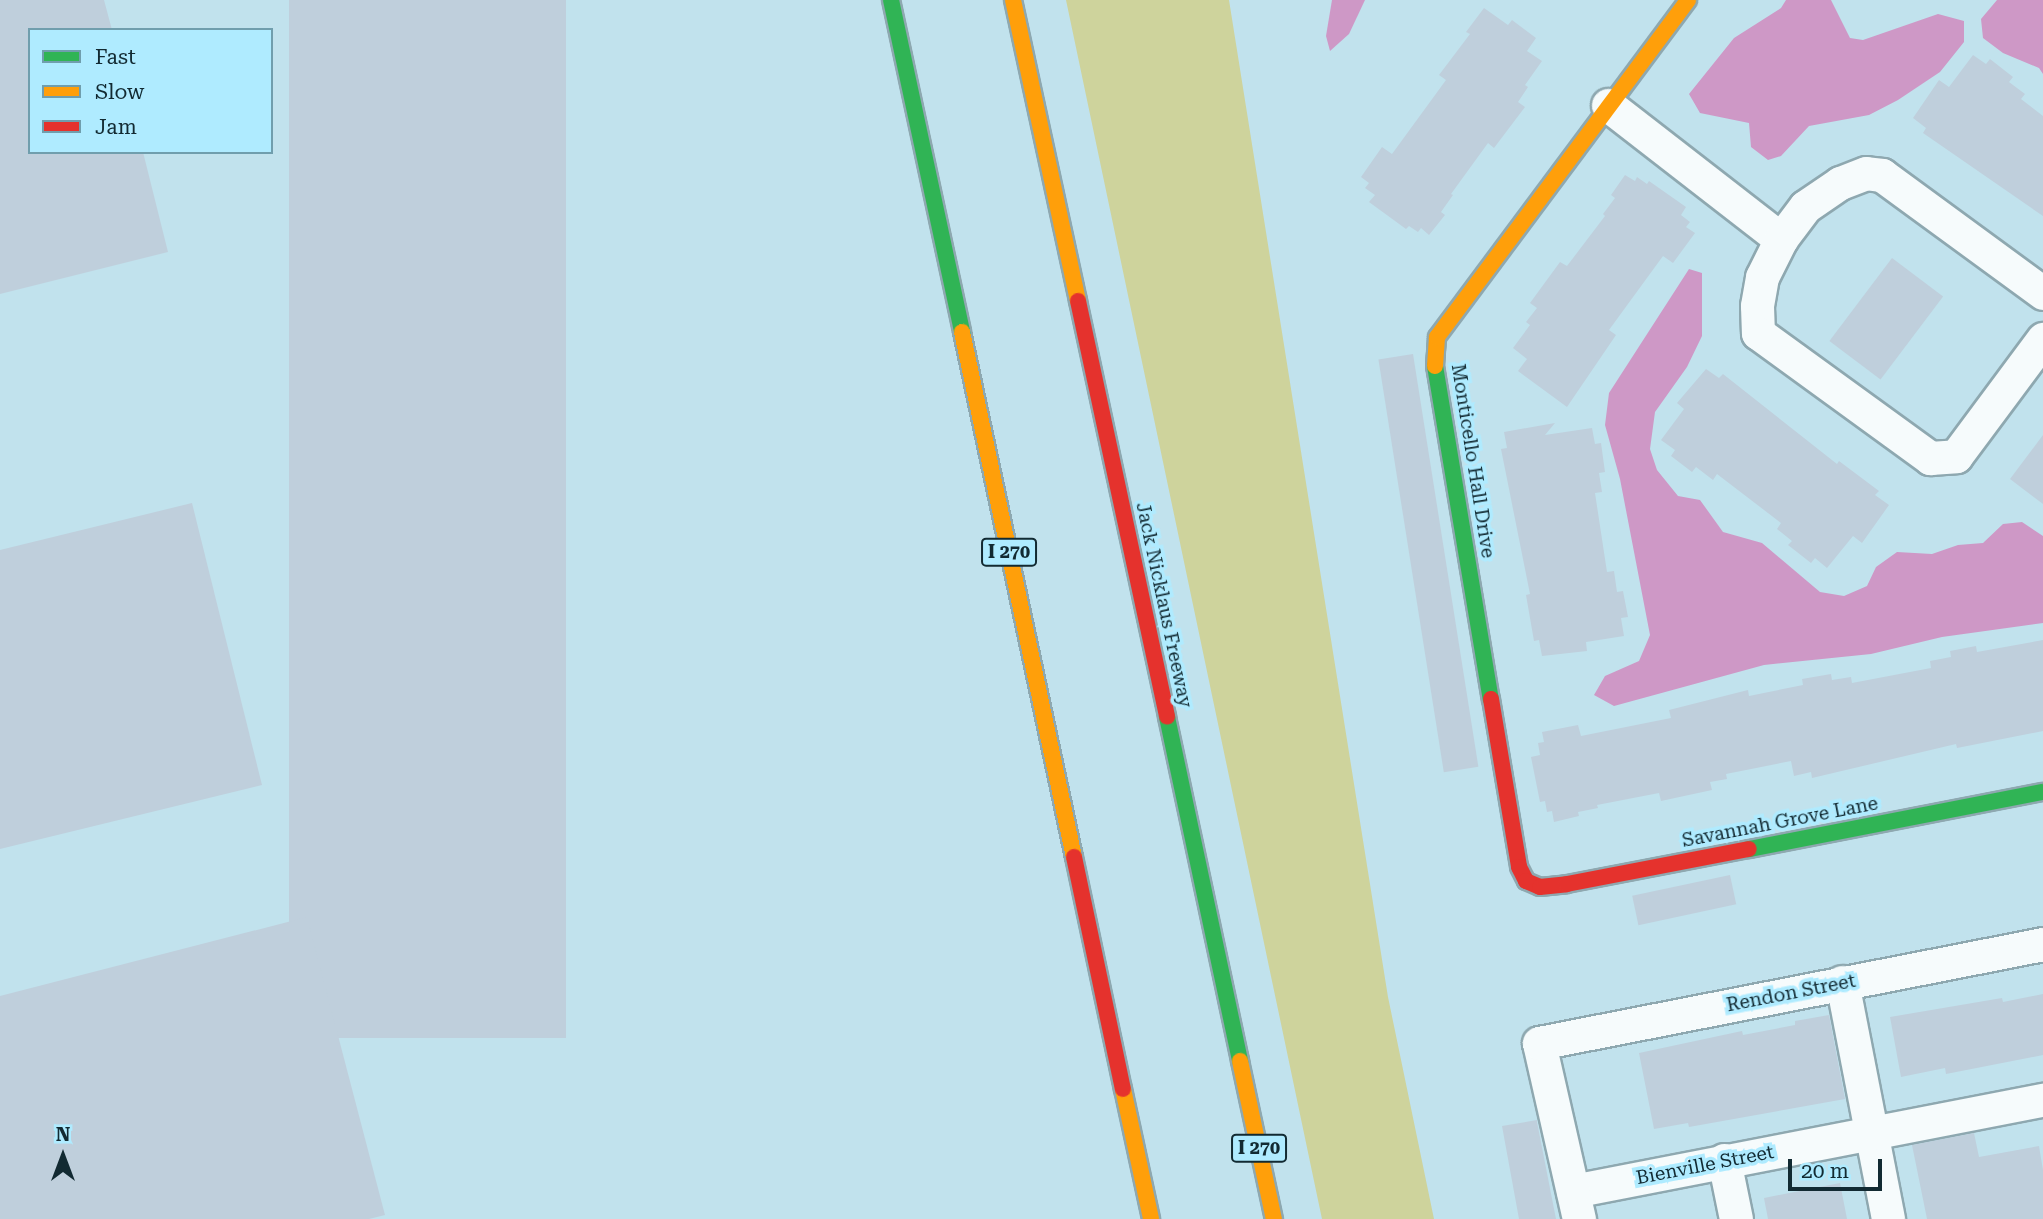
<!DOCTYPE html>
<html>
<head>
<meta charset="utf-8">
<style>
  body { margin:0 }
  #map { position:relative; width:2043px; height:1219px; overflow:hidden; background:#c1e2ed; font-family:"Roboto Serif",serif }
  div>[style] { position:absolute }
  .green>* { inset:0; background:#ced39c }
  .water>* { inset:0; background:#ce98c6 }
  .building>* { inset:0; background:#bfcfdc; transform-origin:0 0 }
  .roads { filter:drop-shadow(2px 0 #8ea8b0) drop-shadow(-2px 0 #8ea8b0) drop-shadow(0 2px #8ea8b0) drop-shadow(0 -2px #8ea8b0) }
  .street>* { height:33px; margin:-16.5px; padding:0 16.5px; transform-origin:16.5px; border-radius:16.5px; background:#f6fbfc }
  .fast>* { height:16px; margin:-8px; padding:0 8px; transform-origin:8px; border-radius:8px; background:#30b455 }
  .slow>* { height:16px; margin:-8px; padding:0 8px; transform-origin:8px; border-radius:8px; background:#ff9f0a }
  .jam>* { height:16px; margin:-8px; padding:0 8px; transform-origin:8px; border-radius:8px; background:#e5322d }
  span { translate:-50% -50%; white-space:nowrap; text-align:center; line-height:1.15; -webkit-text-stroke:7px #afebff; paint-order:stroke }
  .shield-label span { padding:2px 5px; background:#afebff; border:2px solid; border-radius:5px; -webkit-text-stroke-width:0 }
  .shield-label { font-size:18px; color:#122a32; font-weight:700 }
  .street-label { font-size:19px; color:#122a32 }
  .legend { position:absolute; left:28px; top:28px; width:245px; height:126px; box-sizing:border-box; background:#afebff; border:2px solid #709ead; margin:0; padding:9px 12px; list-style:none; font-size:21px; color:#122a32 }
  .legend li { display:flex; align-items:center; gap:14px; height:35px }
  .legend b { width:35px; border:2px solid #709ead }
  .north { position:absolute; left:28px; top:1121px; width:70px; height:70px; -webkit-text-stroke:5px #afebff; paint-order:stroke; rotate:0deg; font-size:19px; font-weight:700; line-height:28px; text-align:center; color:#122a32 }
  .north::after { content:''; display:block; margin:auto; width:24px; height:32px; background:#122a32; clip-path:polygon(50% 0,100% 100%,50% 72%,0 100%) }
  .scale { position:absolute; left:1788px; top:1159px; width:94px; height:32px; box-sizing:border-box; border:4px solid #122a32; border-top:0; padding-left:9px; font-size:21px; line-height:24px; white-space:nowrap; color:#122a32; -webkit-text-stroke:5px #afebff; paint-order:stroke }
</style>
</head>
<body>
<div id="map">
  <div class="green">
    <div style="clip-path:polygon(1066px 0,1229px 0,1388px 997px,1434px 1219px,1322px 1219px)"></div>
  </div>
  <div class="water">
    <div style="clip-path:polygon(1332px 0,1365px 0,1349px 34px,1330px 51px,1326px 36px)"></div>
    <div style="clip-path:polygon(1786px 0,1831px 0,1850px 38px,1863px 40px,1938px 14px,1964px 21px,1964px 42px,1940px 72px,1898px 100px,1869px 115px,1809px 126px,1781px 156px,1768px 160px,1751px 147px,1749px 123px,1700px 113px,1689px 94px,1734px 38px,1781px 8px)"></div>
    <div style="clip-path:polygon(1997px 0,2043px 0,2043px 74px,2039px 68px,2003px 53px,1983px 38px,1981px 19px)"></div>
    <div style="clip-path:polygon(1689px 269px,1702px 273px,1702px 336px,1687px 367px,1655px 412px,1650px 449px,1657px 470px,1678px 496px,1700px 500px,1723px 532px,1762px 543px,1820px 592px,1844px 596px,1867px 586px,1876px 567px,1897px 552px,1932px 554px,1958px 545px,1983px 543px,2003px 524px,2022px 522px,2043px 536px,2043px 623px,1942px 637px,1871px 654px,1764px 665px,1614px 706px,1594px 695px,1605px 676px,1639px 661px,1650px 635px,1620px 479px,1605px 425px,1609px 393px)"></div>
  </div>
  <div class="building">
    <div style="clip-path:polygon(0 0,104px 0,112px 30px,30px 30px,30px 152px,143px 152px,168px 252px,0 294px)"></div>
    <div style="left:289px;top:0;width:277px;height:1038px"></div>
    <div style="clip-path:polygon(1484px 8px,1508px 25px,1512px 20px,1536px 38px,1527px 51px,1542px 61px,1525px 85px,1528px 87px,1518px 102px,1525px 107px,1494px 148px,1488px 143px,1451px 194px,1453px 195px,1441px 212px,1445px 215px,1429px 235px,1421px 228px,1418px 232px,1409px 226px,1406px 229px,1369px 202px,1375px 195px,1365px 188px,1369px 183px,1361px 177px,1382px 147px,1392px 154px,1446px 80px,1439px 75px,1470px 34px,1466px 32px)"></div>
    <div style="clip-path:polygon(1973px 55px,1986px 64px,1990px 59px,2013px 77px,2009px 82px,2025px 94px,2021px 99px,2043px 116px,2043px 216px,1923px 133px,1926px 128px,1913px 118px,1939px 80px,1949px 87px)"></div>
    <div style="clip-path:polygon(1625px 175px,1635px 181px,1637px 177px,1647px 184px,1649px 181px,1686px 207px,1681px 215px,1690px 222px,1686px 227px,1695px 233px,1673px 263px,1663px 256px,1609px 330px,1616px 335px,1567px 407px,1518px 371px,1527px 359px,1513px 348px,1530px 325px,1526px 322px,1537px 308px,1530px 303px,1560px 262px,1567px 266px,1605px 216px,1603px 214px,1615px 198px,1611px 195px)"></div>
    <div style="left:1892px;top:258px;width:64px;height:104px;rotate:37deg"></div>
    <div style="left:1413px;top:354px;width:418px;height:35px;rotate:81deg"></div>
    <div style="clip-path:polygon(1706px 369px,1719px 378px,1723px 374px,1837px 464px,1839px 461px,1879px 491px,1875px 495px,1889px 505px,1862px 543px,1853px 536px,1827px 568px,1815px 558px,1811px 563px,1788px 545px,1792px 541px,1777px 529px,1781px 523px,1717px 474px,1713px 480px,1696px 467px,1692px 472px,1671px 456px,1675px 450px,1661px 440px,1684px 409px,1677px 403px)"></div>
    <div style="clip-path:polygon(1555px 423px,1545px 435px,1592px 428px,1595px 444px,1601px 443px,1605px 472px,1599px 473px,1602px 492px,1595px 493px,1607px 572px,1614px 571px,1617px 592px,1623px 591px,1628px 617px,1621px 618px,1624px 636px,1586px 642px,1587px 651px,1542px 656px,1539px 640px,1534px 641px,1526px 595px,1530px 594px,1501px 449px,1507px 448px,1504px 432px)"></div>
    <div style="clip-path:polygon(2043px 435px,2043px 504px,2010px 479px)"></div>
    <div style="clip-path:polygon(192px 503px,262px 785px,0 849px,0 550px)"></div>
    <div style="clip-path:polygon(2043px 640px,2043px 731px,1957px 748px,1956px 744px,1812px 778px,1811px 772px,1794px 776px,1791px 761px,1726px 774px,1727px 779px,1710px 782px,1712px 790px,1661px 801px,1659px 793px,1597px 805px,1598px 808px,1578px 812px,1579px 816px,1554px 822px,1552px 811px,1547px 812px,1545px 801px,1540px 802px,1531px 757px,1540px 755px,1538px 743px,1544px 742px,1542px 732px,1578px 725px,1581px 736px,1671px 718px,1669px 710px,1748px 690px,1749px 696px,1803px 685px,1802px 679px,1831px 674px,1832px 680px,1851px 677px,1852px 683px,1931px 668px,1930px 661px,1951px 657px,1950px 651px,1976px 646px,1977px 652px)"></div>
    <div style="left:1730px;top:875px;width:30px;height:100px;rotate:78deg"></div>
    <div style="clip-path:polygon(307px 917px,385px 1215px,369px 1219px,0 1219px,0 996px)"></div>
    <div style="clip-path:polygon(2043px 994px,2043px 1055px,1946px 1074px,1945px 1068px,1901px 1077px,1890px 1017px,2002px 998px,2003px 1002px)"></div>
    <div style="clip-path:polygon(1829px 1015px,1845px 1099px,1689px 1127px,1688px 1123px,1654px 1129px,1639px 1053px,1742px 1031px,1743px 1035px,1795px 1025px,1795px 1021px)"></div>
    <div style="clip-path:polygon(1537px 1120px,1537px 1122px,1556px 1219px,1519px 1219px,1502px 1126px)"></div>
    <div style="clip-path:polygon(1974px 1133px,1979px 1157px,2039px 1146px,2043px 1170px,2043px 1219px,1927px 1219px,1912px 1145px)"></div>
    <div style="clip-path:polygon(1840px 1183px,1847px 1219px,1768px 1219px,1764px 1198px)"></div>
  </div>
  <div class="roads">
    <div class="street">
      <div style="left:1608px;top:105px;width:219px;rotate:37.8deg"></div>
      <div style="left:2043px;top:293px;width:200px;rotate:-143.8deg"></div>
      <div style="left:1882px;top:175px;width:16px;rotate:-173deg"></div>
      <div style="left:1866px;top:173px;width:28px;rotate:159deg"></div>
      <div style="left:1840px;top:183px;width:42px;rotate:145.6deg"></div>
      <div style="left:1805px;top:207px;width:40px;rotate:127deg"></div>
      <div style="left:1781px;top:239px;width:42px;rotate:116.6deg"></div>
      <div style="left:1762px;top:277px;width:29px;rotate:100deg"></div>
      <div style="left:1757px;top:306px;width:27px;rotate:88deg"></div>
      <div style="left:1758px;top:333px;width:213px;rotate:36deg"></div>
      <div style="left:1930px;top:458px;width:26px;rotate:-4deg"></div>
      <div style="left:1956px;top:456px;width:146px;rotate:-53.4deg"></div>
      <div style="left:1842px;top:982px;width:241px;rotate:79deg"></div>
      <div style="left:1724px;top:1160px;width:60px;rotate:78.5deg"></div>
      <div style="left:1573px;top:1191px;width:479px;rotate:-11deg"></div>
      <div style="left:1579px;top:1219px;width:180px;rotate:-102.8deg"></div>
      <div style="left:1539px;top:1043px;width:514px;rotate:-11.11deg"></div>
    </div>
    <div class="fast">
      <div style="left:891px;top:0;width:340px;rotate:77.9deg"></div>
      <div style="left:1435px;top:366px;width:338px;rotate:80.5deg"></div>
      <div style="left:1167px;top:717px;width:352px;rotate:78deg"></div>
      <div style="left:1749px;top:849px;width:299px;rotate:-11deg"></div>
    </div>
    <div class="slow">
      <div style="left:1013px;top:0;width:308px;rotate:77.8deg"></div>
      <div style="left:962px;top:332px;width:537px;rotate:77.96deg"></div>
      <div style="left:1435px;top:366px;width:29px;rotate:-86deg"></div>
      <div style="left:1437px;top:337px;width:420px;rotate:-53.3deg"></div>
      <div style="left:1240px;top:1061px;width:162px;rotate:77.9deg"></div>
      <div style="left:1123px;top:1089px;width:133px;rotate:77.8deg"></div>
    </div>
    <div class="jam">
      <div style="left:1078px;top:301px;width:425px;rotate:77.9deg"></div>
      <div style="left:1491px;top:699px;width:170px;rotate:80.5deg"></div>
      <div style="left:1519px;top:867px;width:16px;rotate:63deg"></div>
      <div style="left:1526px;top:881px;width:15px;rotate:23deg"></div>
      <div style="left:1540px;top:887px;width:27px;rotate:-6deg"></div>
      <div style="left:1567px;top:884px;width:185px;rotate:-10.9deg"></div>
      <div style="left:1074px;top:857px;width:237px;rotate:78.1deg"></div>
    </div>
  </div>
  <div class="shield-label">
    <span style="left:1009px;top:552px">I 270</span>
    <span style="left:1259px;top:1148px">I 270</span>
  </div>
  <div class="street-label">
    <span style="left:1473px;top:461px;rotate:81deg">Monticello Hall Drive</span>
    <span style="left:1164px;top:605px;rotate:78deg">Jack Nicklaus Freeway</span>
    <span style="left:1780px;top:822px;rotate:-11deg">Savannah Grove Lane</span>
    <span style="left:1791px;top:993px;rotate:-11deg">Rendon Street</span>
    <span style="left:1705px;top:1165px;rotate:-11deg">Bienville Street</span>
  </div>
  <ul class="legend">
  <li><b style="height:9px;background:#30b455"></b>Fast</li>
  <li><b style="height:9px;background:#ff9f0a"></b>Slow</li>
  <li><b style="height:9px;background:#e5322d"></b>Jam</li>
  </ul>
  <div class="north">N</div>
  <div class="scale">20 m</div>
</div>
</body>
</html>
